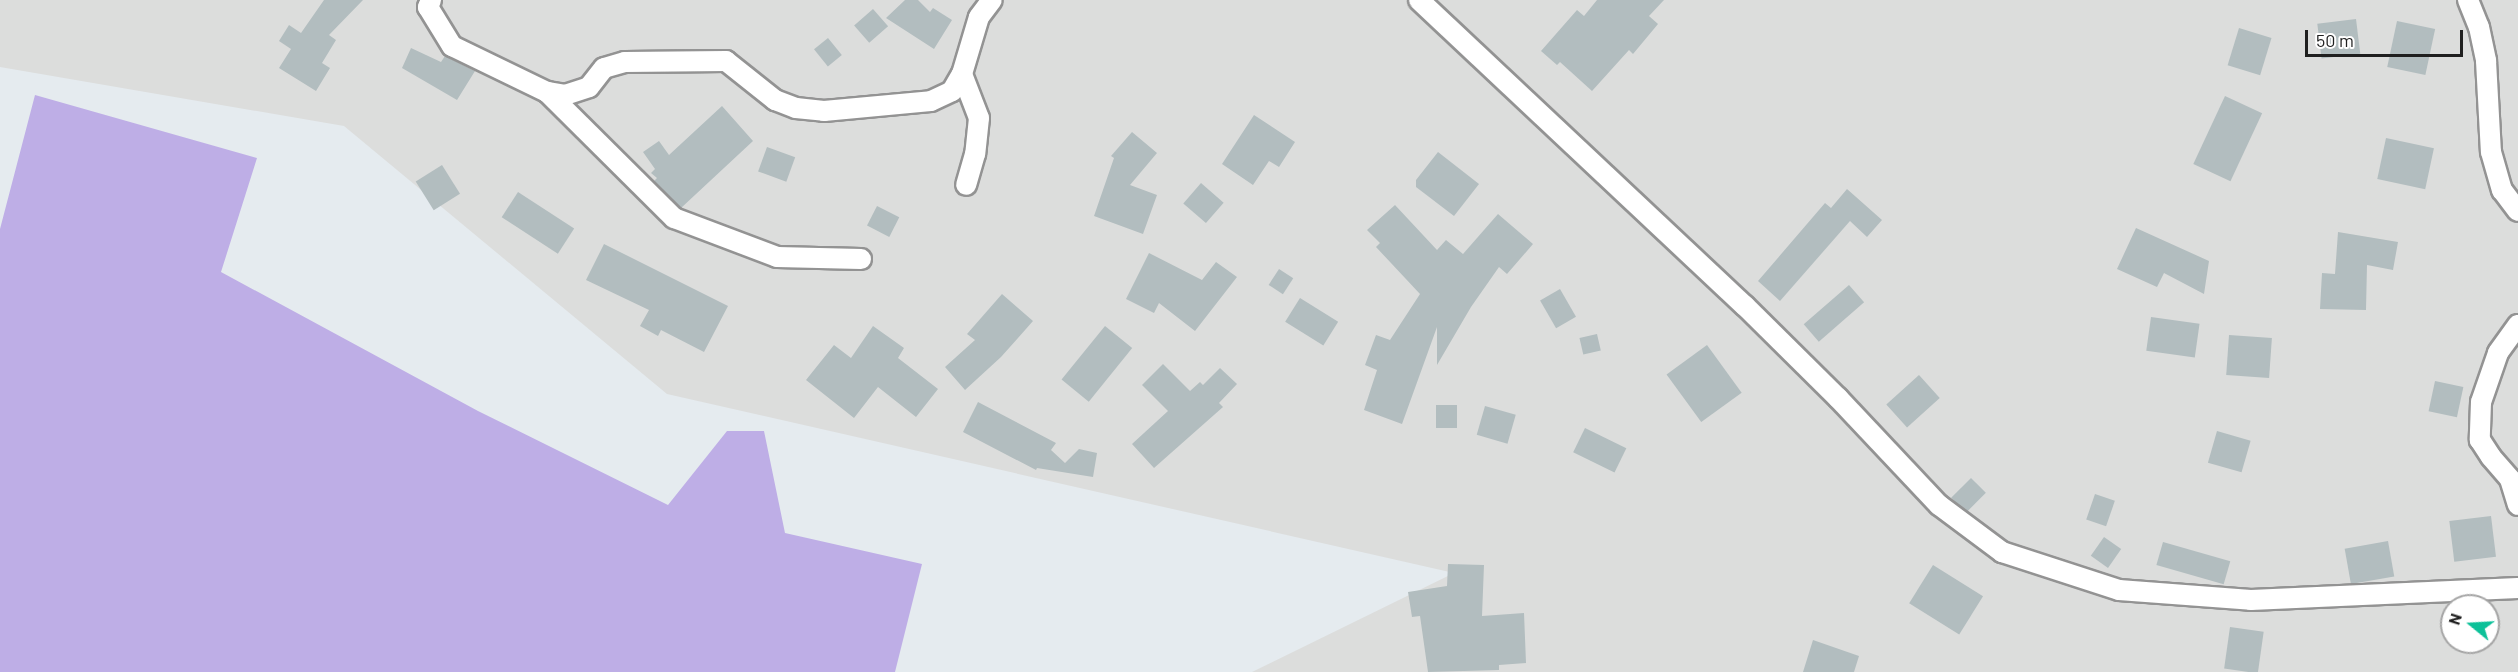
<!DOCTYPE html>
<html>
<head>
<meta charset="utf-8">
<style>
  body { margin:0 }
  #map { position:relative; width:2518px; height:672px; overflow:hidden; background:#e5ebef; font-family:Barlow,sans-serif }
  div>[style] { position:absolute }
  .residential>* { inset:0; background:#dcdddc }
  .grass>* { inset:0; background:#beaee6 }
  .building>* { inset:0; background:#b2bdbf; transform-origin:0 0 }
  .roads { filter:drop-shadow(2px 0 #939393) drop-shadow(-2px 0 #939393) drop-shadow(0 2px #939393) drop-shadow(0 -2px #939393) }
  .street>* { height:20px; margin:-10px; padding:0 10px; transform-origin:10px; border-radius:10px; background:#fff }
  span { translate:-50% -50%; white-space:nowrap; text-align:center; line-height:1.15; -webkit-text-stroke:5px #fff; paint-order:stroke }
  .north { position:absolute; left:2440px; top:594px; width:60px; height:60px; box-sizing:border-box; background:#fff; border:2px solid #a5a5a5; border-radius:50%; rotate:288deg; font-size:16px; font-weight:700; line-height:24px; text-align:center; color:#1f1f1f }
  .north::after { content:''; display:block; margin:auto; width:21px; height:27px; background:#0cc199; clip-path:polygon(50% 0,100% 100%,50% 72%,0 100%) }
  .scale { position:absolute; left:2305px; top:30px; width:158px; height:27px; box-sizing:border-box; border:3px solid #1f1f1f; border-top:0; padding-left:8px; font-size:18px; line-height:21px; white-space:nowrap; color:#1f1f1f; -webkit-text-stroke:4px #fff; paint-order:stroke }
</style>
</head>
<body>
<div id="map">
  <div class="residential">
    <div style="clip-path:polygon(evenodd,0 0,2518px 0,2518px 672px,1252px 672px,1454px 573px,667px 394px,344px 126px,0 67px,0 0,2452px 606px,2488px 606px,2488px 642px,2452px 642px,2452px 606px)"></div>
  </div>
  <div class="grass">
    <div style="clip-path:polygon(35px 95px,257px 158px,221px 272px,478px 411px,668px 505px,727px 431px,764px 431px,785px 533px,922px 564px,895px 672px,0 672px,0 229px)"></div>
  </div>
  <div class="building">
    <div style="clip-path:polygon(324px 0,363px 0,329px 35px,336px 40px,322px 63px,330px 68px,316px 91px,279px 68px,291px 49px,279px 41px,289px 25px,301px 33px)"></div>
    <div style="clip-path:polygon(905px 0,918px 0,930px 12px,933px 8px,952px 20px,934px 49px,886px 18px)"></div>
    <div style="clip-path:polygon(1597px 0,1664px 0,1649px 16px,1658px 24px,1633px 54px,1629px 50px,1592px 91px,1560px 62px,1557px 65px,1541px 51px,1577px 10px,1584px 16px)"></div>
    <div style="left:873px;top:9px;width:23px;height:25px;rotate:49deg"></div>
    <div style="left:2356px;top:19px;width:35px;height:39px;rotate:83deg"></div>
    <div style="left:2397px;top:21px;width:39px;height:47px;rotate:12deg"></div>
    <div style="left:2239px;top:28px;width:34px;height:39px;rotate:17deg"></div>
    <div style="left:828px;top:38px;width:22px;height:18px;rotate:51deg"></div>
    <div style="clip-path:polygon(411px 48px,441px 62px,445px 56px,475px 71px,457px 100px,402px 68px)"></div>
    <div style="left:2225px;top:96px;width:41px;height:75px;rotate:25deg"></div>
    <div style="clip-path:polygon(722px 106px,753px 141px,681px 208px,654px 181px,657px 178px,651px 173px,655px 169px,643px 152px,659px 141px,669px 155px)"></div>
    <div style="clip-path:polygon(1254px 115px,1295px 142px,1279px 167px,1269px 161px,1253px 185px,1222px 164px)"></div>
    <div style="clip-path:polygon(1132px 132px,1157px 153px,1130px 185px,1157px 195px,1143px 234px,1094px 216px,1114px 158px,1111px 156px)"></div>
    <div style="left:2386px;top:138px;width:49px;height:42px;rotate:12deg"></div>
    <div style="left:767px;top:147px;width:30px;height:26px;rotate:20deg"></div>
    <div style="clip-path:polygon(1438px 152px,1479px 184px,1454px 216px,1416px 187px,1416px 180px)"></div>
    <div style="left:442px;top:165px;width:34px;height:31px;rotate:58deg"></div>
    <div style="left:1201px;top:183px;width:30px;height:27px;rotate:41deg"></div>
    <div style="clip-path:polygon(1847px 189px,1882px 220px,1867px 237px,1850px 221px,1780px 301px,1758px 281px,1825px 203px,1831px 208px)"></div>
    <div style="left:518px;top:192px;width:67px;height:30px;rotate:33deg"></div>
    <div style="clip-path:polygon(1395px 205px,1437px 250px,1446px 240px,1463px 254px,1498px 214px,1533px 244px,1507px 274px,1499px 267px,1471px 307px,1437px 365px,1437px 327px,1402px 424px,1364px 410px,1377px 370px,1365px 365px,1376px 335px,1390px 340px,1420px 294px,1376px 247px,1380px 243px,1367px 230px)"></div>
    <div style="left:877px;top:206px;width:25px;height:22px;rotate:27deg"></div>
    <div style="clip-path:polygon(2136px 228px,2209px 261px,2204px 294px,2164px 273px,2157px 287px,2117px 269px)"></div>
    <div style="clip-path:polygon(2338px 232px,2398px 242px,2393px 270px,2367px 265px,2366px 310px,2320px 309px,2322px 273px,2335px 274px)"></div>
    <div style="clip-path:polygon(604px 244px,728px 306px,704px 352px,661px 330px,658px 336px,640px 326px,649px 310px,586px 280px)"></div>
    <div style="clip-path:polygon(1149px 253px,1202px 280px,1216px 262px,1237px 277px,1195px 331px,1159px 303px,1154px 313px,1126px 299px)"></div>
    <div style="left:1279px;top:269px;width:17px;height:19px;rotate:33deg"></div>
    <div style="left:1849px;top:285px;width:23px;height:60px;rotate:49deg"></div>
    <div style="left:1560px;top:289px;width:32px;height:23px;rotate:60deg"></div>
    <div style="clip-path:polygon(1002px 294px,1033px 321px,1001px 357px,965px 390px,945px 367px,975px 340px,967px 334px)"></div>
    <div style="left:1300px;top:298px;width:45px;height:28px;rotate:32deg"></div>
    <div style="left:2151px;top:317px;width:49px;height:34px;rotate:8deg"></div>
    <div style="clip-path:polygon(873px 326px,904px 348px,898px 358px,938px 389px,916px 417px,878px 387px,854px 418px,806px 380px,834px 345px,851px 358px)"></div>
    <div style="left:1105px;top:326px;width:35px;height:69px;rotate:39deg"></div>
    <div style="left:1597px;top:334px;width:17px;height:18px;rotate:77deg"></div>
    <div style="left:2229px;top:335px;width:43px;height:40px;rotate:4deg"></div>
    <div style="left:1707px;top:345px;width:59px;height:50px;rotate:54deg"></div>
    <div style="clip-path:polygon(1163px 364px,1190px 391px,1200px 382px,1203px 385px,1220px 368px,1237px 384px,1219px 403px,1223px 407px,1154px 468px,1132px 444px,1168px 411px,1142px 385px)"></div>
    <div style="left:1919px;top:375px;width:31px;height:44px;rotate:48deg"></div>
    <div style="left:2435px;top:381px;width:29px;height:31px;rotate:12deg"></div>
    <div style="clip-path:polygon(978px 402px,1056px 443px,1051px 450px,1065px 463px,1079px 449px,1097px 453px,1093px 477px,1037px 468px,1036px 470px,963px 432px)"></div>
    <div style="left:1436px;top:405px;width:21px;height:23px"></div>
    <div style="left:1485px;top:406px;width:32px;height:30px;rotate:16deg"></div>
    <div style="left:1585px;top:428px;width:46px;height:27px;rotate:26deg"></div>
    <div style="left:2217px;top:431px;width:35px;height:33px;rotate:16deg"></div>
    <div style="left:1971px;top:478px;width:21px;height:28px;rotate:45deg"></div>
    <div style="left:2095px;top:494px;width:21px;height:27px;rotate:19deg"></div>
    <div style="left:2491px;top:516px;width:41px;height:42px;rotate:83deg"></div>
    <div style="left:2104px;top:537px;width:21px;height:23px;rotate:35deg"></div>
    <div style="left:2388px;top:541px;width:36px;height:44px;rotate:80deg"></div>
    <div style="left:2163px;top:542px;width:70px;height:24px;rotate:16deg"></div>
    <div style="clip-path:polygon(1448px 564px,1484px 565px,1482px 616px,1524px 613px,1526px 663px,1499px 665px,1499px 670px,1428px 672px,1420px 616px,1412px 617px,1408px 592px,1447px 586px)"></div>
    <div style="left:1933px;top:565px;width:59px;height:45px;rotate:32deg"></div>
    <div style="left:2230px;top:627px;width:34px;height:42px;rotate:8deg"></div>
    <div style="clip-path:polygon(1813px 640px,1859px 656px,1854px 672px,1803px 672px)"></div>
  </div>
  <div class="roads">
    <div class="street">
      <div style="left:431px;top:0;width:8px;rotate:113deg"></div>
      <div style="left:428px;top:7px;width:46px;rotate:58.4deg"></div>
      <div style="left:452px;top:46px;width:106px;rotate:25.8deg"></div>
      <div style="left:547px;top:92px;width:18px;rotate:9deg"></div>
      <div style="left:565px;top:95px;width:25px;rotate:-18deg"></div>
      <div style="left:589px;top:87px;width:24px;rotate:-52deg"></div>
      <div style="left:604px;top:68px;width:22px;rotate:-16deg"></div>
      <div style="left:625px;top:62px;width:101px;rotate:-0.6deg"></div>
      <div style="left:726px;top:61px;width:63px;rotate:38.5deg"></div>
      <div style="left:775px;top:100px;width:22px;rotate:21deg"></div>
      <div style="left:796px;top:108px;width:28px;rotate:6deg"></div>
      <div style="left:824px;top:111px;width:107px;rotate:-5.3deg"></div>
      <div style="left:931px;top:101px;width:23px;rotate:-25deg"></div>
      <div style="left:952px;top:91px;width:20px;rotate:-60deg"></div>
      <div style="left:962px;top:74px;width:59px;rotate:-73.4deg"></div>
      <div style="left:979px;top:17px;width:21px;rotate:-53deg"></div>
      <div style="left:1419px;top:0;width:447px;rotate:43.2deg"></div>
      <div style="left:1745px;top:306px;width:131px;rotate:44.7deg"></div>
      <div style="left:1838px;top:398px;width:147px;rotate:46.7deg"></div>
      <div style="left:1939px;top:505px;width:79px;rotate:36.7deg"></div>
      <div style="left:2002px;top:552px;width:123px;rotate:18deg"></div>
      <div style="left:2119px;top:590px;width:132px;rotate:4.3deg"></div>
      <div style="left:2251px;top:600px;width:267px;rotate:-2.6deg"></div>
      <div style="left:2468px;top:0;width:29px;rotate:68deg"></div>
      <div style="left:2479px;top:27px;width:35px;rotate:78deg"></div>
      <div style="left:2486px;top:61px;width:91px;rotate:86.9deg"></div>
      <div style="left:2491px;top:152px;width:40px;rotate:74deg"></div>
      <div style="left:2502px;top:190px;width:26px;rotate:53deg"></div>
      <div style="left:962px;top:74px;width:47px;rotate:68.9deg"></div>
      <div style="left:979px;top:118px;width:36px;rotate:96deg"></div>
      <div style="left:975px;top:154px;width:32px;rotate:106deg"></div>
      <div style="left:547px;top:92px;width:179px;rotate:44.8deg"></div>
      <div style="left:674px;top:218px;width:110px;rotate:20.7deg"></div>
      <div style="left:777px;top:257px;width:84px;rotate:1.4deg"></div>
      <div style="left:2518px;top:325px;width:34px;rotate:126deg"></div>
      <div style="left:2498px;top:353px;width:52px;rotate:109.1deg"></div>
      <div style="left:2481px;top:402px;width:38px;rotate:92deg"></div>
      <div style="left:2480px;top:440px;width:20px;rotate:57deg"></div>
      <div style="left:2491px;top:457px;width:29px;rotate:49deg"></div>
      <div style="left:2510px;top:479px;width:27px;rotate:73deg"></div>
    </div>
  </div>
  <div class="north">N</div>
  <div class="scale">50 m</div>
</div>
</body>
</html>
